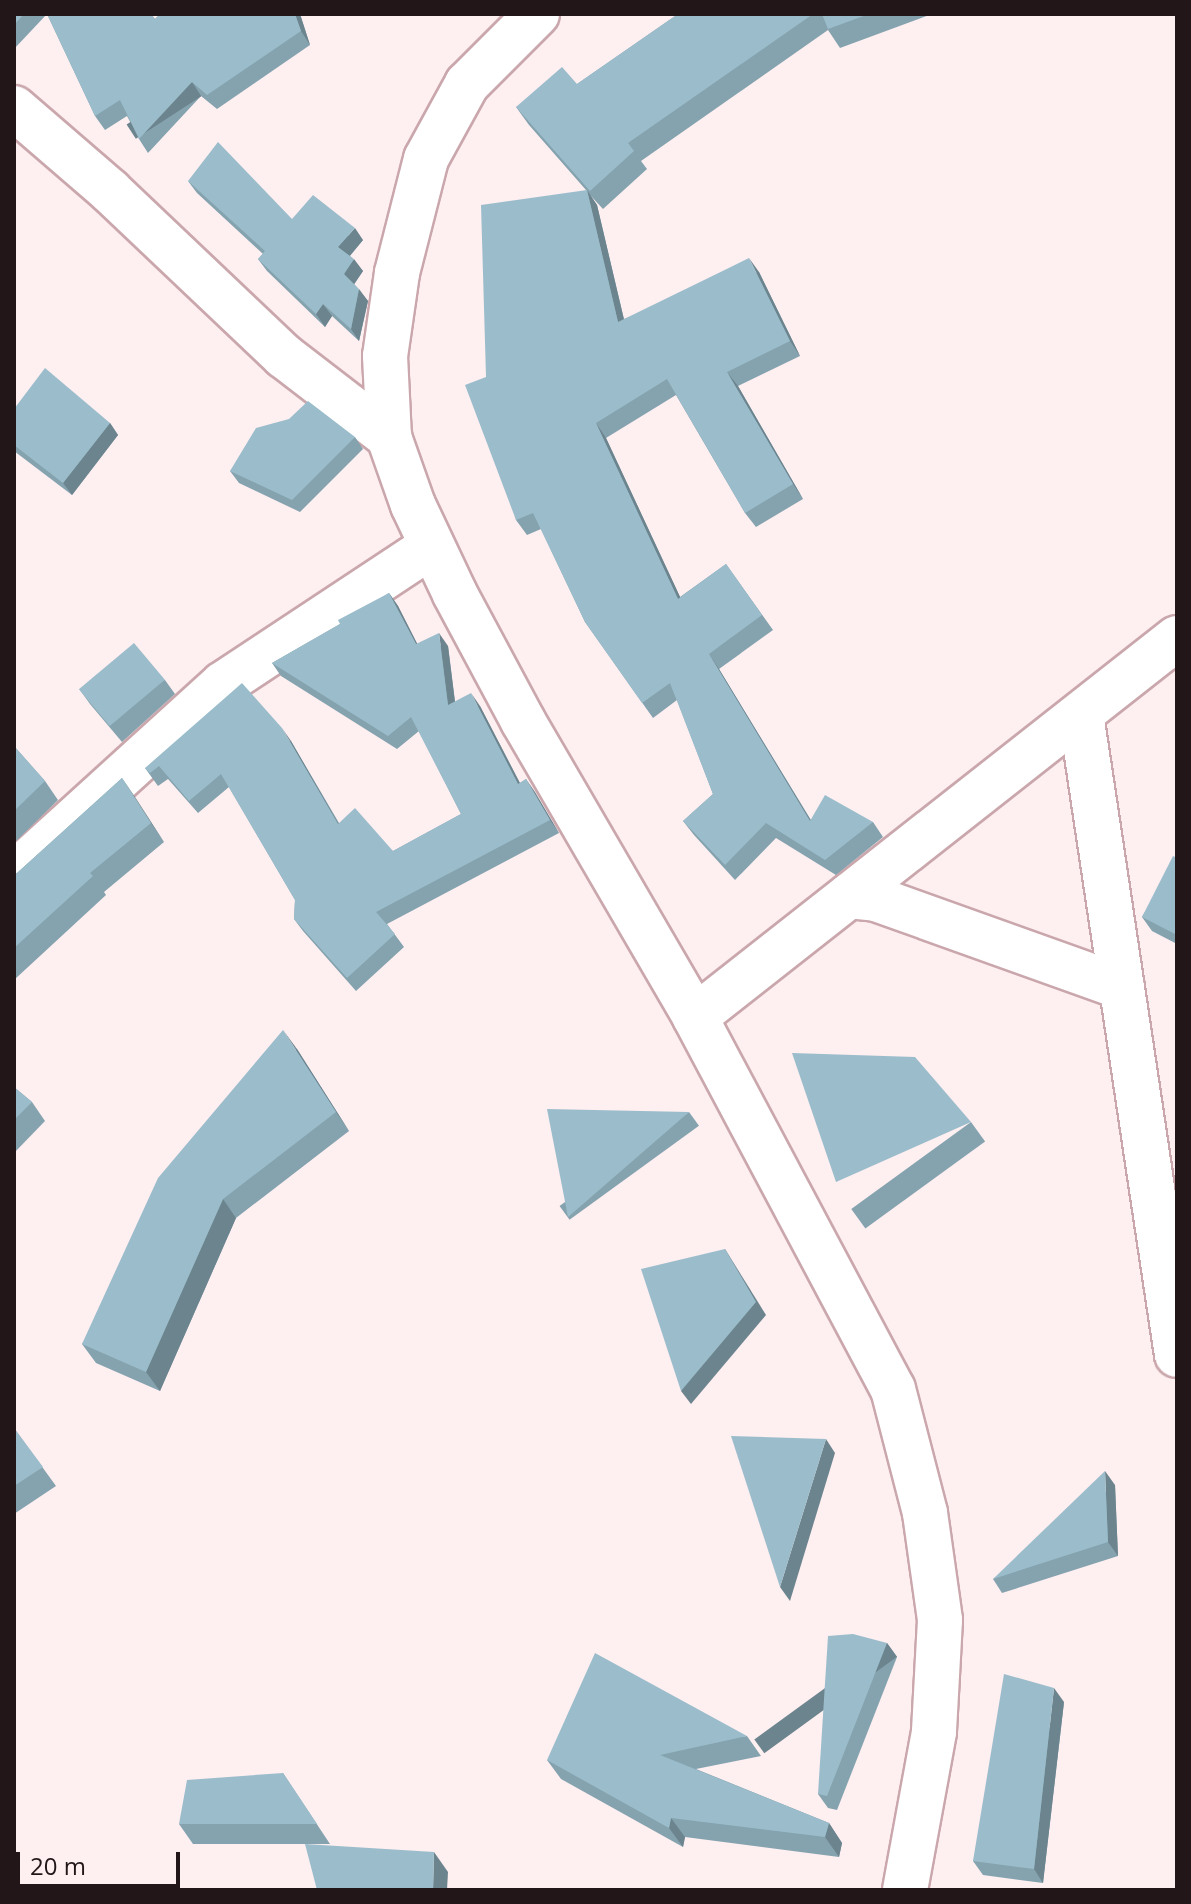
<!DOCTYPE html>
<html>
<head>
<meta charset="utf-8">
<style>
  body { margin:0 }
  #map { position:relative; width:1191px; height:1904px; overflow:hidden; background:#feeff1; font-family:"Open Sans",sans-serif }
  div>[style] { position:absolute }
  .roads { filter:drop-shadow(2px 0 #caa7ac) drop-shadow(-2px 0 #caa7ac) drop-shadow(0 2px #caa7ac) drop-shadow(0 -2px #caa7ac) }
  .street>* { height:44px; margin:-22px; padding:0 22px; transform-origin:22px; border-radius:22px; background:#fff }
  .secondary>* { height:44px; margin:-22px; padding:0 22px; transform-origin:22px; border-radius:22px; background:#fff }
  .wall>* { inset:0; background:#85a3af; transform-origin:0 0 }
  .shaded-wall>* { inset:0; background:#6c848e; transform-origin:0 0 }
  .building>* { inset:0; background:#9bbdcb; transform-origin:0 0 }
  span { translate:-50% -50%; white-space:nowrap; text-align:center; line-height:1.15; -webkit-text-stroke:6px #feeff1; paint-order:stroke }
  .frame { position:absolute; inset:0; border:16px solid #221618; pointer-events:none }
  .scale { position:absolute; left:16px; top:1852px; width:164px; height:36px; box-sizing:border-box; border:4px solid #221618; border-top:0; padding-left:10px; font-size:24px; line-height:28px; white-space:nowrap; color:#221618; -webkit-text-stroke:6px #feeff1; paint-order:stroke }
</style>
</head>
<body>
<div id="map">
  <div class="roads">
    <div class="street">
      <div style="left:14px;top:108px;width:127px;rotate:40.8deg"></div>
      <div style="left:110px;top:191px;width:240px;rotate:43.5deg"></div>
      <div style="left:284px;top:356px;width:133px;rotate:37.6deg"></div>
      <div style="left:1081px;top:715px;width:647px;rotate:81.47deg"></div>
      <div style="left:14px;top:874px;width:282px;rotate:-42.3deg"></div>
      <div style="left:223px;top:684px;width:248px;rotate:-33.5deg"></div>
      <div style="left:849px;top:896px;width:27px;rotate:6deg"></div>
      <div style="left:876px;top:899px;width:261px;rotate:19.7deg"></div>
      <div style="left:695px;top:1017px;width:613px;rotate:-38.18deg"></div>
    </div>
    <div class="secondary">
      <div style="left:537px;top:14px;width:99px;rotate:135deg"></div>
      <div style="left:467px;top:84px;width:85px;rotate:118.7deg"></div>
      <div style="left:426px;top:159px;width:118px;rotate:104.3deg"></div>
      <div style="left:397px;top:273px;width:84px;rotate:98.2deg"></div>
      <div style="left:385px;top:356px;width:81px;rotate:87.2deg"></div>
      <div style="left:389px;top:437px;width:72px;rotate:70.6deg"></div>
      <div style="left:413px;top:505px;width:98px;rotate:64.7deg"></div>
      <div style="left:455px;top:594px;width:144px;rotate:61.8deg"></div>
      <div style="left:523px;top:721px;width:342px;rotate:59.8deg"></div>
      <div style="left:695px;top:1017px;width:421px;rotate:62deg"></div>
      <div style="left:893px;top:1389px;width:128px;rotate:75.5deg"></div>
      <div style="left:925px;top:1513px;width:108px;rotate:82deg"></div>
      <div style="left:940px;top:1620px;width:112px;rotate:93.1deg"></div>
      <div style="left:934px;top:1732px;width:161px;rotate:100.4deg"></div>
    </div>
  </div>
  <div class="wall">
    <div style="clip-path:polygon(14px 14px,151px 14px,155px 19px,160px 14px,300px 14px,310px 45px,217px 109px,201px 96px,148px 153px,139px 139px,127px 116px,105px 130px,95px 116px,47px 14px,14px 49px)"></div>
    <div style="clip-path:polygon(678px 14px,932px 14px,840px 48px,828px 30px,641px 161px,647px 169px,603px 209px,590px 195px,597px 205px,624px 319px,759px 272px,800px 356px,738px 386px,803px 499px,756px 527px,745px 513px,676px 395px,606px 438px,680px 597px,726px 564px,773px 630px,719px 669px,811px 820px,873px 822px,883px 837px,836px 875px,776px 838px,735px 880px,694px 835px,683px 821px,713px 794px,677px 700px,653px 718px,585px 622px,541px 529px,527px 535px,516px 520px,486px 377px,586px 190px,529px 125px,516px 107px,577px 84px)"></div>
    <div style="clip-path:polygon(188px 181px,292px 219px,363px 240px,350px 256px,363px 271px,354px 284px,368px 301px,359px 341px,332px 316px,325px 327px,267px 271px,258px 259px,263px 254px,197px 193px)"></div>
    <div style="clip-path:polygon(14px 409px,110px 423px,118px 435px,72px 495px,14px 451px)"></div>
    <div style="clip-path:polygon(355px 437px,363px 449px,300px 512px,239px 483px,230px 471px)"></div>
    <div style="clip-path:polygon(389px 593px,398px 606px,417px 644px,448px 646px,455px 702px,480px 706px,520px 783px,526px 779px,559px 833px,387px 924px,404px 947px,356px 991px,303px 931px,294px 919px,295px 900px,229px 787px,198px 813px,168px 779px,158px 786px,145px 768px,291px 741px,339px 823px,393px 851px,461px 814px,419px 731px,397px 749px,281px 676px,272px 663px,340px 624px)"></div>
    <div style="clip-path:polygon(165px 680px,175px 694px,122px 742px,90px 704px,80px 690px)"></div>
    <div style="clip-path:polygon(14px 746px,45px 781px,58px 800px,14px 843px)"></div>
    <div style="clip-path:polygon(122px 778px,164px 842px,104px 892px,106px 895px,14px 980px,14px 875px,17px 873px)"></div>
    <div style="clip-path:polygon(1177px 858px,1177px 944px,1152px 931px,1142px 917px)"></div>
    <div style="clip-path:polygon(297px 1049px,349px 1131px,236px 1218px,160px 1391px,96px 1363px,82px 1344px)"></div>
    <div style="clip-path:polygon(14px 1087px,32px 1102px,45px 1121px,14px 1153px)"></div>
    <div style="left:689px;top:1112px;width:17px;height:160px;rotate:54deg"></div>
    <div style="left:971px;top:1122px;width:24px;height:148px;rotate:54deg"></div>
    <div style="clip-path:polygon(14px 1428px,56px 1486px,14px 1514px)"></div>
    <div style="clip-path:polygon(1115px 1485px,1118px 1556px,1002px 1593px,993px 1579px)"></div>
    <div style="clip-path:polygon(887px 1643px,897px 1657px,837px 1810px,828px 1808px,818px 1794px)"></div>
    <div style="clip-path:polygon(1064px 1702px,1043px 1883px,983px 1875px,973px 1861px)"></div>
    <div style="clip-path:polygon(747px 1736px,761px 1756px,696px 1769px,829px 1823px,842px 1843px,839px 1857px,685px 1837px,683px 1847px,561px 1779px,547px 1760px)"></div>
    <div style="clip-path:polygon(283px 1773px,330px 1844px,193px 1844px,179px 1824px)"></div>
  </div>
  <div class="shaded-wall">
    <div style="clip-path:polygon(295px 14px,300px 14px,310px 45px,301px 31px)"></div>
    <div style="left:192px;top:82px;width:17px;height:78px;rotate:57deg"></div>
    <div style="clip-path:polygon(587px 190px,597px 205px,628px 337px,618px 322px)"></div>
    <div style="clip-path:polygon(355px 228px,363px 240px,347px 259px,338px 247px)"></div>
    <div style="clip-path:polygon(749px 258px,759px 272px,800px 356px,790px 341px)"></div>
    <div style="clip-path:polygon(354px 259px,363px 271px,353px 286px,344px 274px)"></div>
    <div style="clip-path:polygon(359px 289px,368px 301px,359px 341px,351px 329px)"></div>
    <div style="clip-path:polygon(323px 304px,332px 316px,325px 327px,316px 314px)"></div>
    <div style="clip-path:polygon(727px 372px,738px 386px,803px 499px,793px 484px)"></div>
    <div style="clip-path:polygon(110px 423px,118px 435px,72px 495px,63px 483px)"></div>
    <div style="clip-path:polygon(596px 423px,606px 438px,688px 614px,678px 599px)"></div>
    <div style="clip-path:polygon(389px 593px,398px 606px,424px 657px,416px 644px)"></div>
    <div style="clip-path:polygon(439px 633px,448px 646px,457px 718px,448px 705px)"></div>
    <div style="clip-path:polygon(709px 654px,719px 669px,820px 836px,810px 821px)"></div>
    <div style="clip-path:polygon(471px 693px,480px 706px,527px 797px,518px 784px)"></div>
    <div style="clip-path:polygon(282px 728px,291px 741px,346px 837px,338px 824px)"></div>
    <div style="clip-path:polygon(122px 778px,135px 797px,164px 842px,151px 823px)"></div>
    <div style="clip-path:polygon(526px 779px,535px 792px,559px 833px,550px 820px)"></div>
    <div style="clip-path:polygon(283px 1030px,297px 1049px,349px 1131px,336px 1112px)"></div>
    <div style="clip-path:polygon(223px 1199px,236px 1218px,160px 1391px,146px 1372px)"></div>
    <div style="clip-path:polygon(725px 1249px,766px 1315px,691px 1404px,681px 1391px)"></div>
    <div style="clip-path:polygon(826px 1439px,835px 1453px,790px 1601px,780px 1587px)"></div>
    <div style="clip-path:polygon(1105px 1471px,1115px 1485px,1118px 1556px,1108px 1542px)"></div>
    <div style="left:887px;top:1643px;width:17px;height:164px;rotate:54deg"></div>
    <div style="clip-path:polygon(1054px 1688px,1064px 1702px,1043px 1883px,1034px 1869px)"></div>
    <div style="clip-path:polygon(671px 1818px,685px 1837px,683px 1847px,669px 1828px)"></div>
    <div style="clip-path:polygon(829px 1823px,842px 1843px,839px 1857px,825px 1837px)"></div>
    <div style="clip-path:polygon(434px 1852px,448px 1872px,447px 1890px,433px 1890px)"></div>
  </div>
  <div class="building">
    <div style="clip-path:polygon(14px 14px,24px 14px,14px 25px)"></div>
    <div style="clip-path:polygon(47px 14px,151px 14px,155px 19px,160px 14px,295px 14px,301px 31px,207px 95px,192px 82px,139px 139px,120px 100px,95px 116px)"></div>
    <div style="clip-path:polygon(678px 14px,813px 14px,628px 143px,634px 151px,590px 191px,516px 107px,562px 67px,577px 84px)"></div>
    <div style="clip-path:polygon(822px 14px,869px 14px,828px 29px)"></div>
    <div style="clip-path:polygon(218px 142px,292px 219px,313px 195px,355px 228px,338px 247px,354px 259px,344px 274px,359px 289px,351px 329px,323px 304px,316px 314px,258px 259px,265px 251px,188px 181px)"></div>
    <div style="clip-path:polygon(587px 190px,618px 322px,749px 258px,790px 341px,727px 372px,793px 484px,745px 513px,667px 379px,596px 423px,678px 599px,726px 564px,762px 615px,709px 654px,810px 821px,825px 795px,873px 822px,825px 860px,766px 823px,725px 865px,683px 821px,713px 794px,670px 683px,642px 703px,585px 622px,533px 513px,516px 520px,465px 385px,486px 377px,481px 205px)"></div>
    <div style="clip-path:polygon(45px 368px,110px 423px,63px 483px,14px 445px,14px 409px)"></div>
    <div style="clip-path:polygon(308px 401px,355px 437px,292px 500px,230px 471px,256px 428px,289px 419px)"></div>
    <div style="clip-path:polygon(389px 593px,416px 644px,439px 633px,448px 705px,471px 693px,518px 784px,526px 779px,550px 820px,376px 912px,395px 934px,347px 978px,294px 919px,295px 900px,221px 774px,189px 801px,159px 766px,150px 773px,145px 768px,242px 683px,282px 728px,338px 824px,355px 808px,393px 851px,461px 814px,411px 717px,388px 736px,272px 663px,340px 624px,338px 620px)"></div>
    <div style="left:134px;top:643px;width:48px;height:72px;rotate:50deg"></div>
    <div style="clip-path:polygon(14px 746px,45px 781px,14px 811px)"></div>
    <div style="clip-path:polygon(122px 778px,151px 823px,90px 873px,93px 876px,14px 948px,14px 875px,17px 873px)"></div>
    <div style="clip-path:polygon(1173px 856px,1177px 858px,1177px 935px,1142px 917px)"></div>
    <div style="clip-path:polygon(283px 1030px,336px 1112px,223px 1199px,146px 1372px,82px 1344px,158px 1178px)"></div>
    <div style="clip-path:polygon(792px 1053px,915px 1057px,971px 1122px,836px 1182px)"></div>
    <div style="clip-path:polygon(14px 1087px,32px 1102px,14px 1120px)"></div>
    <div style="clip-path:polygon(547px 1109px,689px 1112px,568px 1217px)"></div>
    <div style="clip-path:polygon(725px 1249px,756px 1302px,681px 1391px,641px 1269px)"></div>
    <div style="clip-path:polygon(14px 1428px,43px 1467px,14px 1486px)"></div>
    <div style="clip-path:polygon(731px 1436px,826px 1439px,780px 1587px)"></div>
    <div style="clip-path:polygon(1105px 1471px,1108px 1542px,993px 1579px)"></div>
    <div style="clip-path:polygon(853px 1634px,887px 1643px,827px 1796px,818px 1794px,828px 1636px)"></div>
    <div style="clip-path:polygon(595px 1653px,747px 1736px,660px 1755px,829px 1823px,825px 1837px,671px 1818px,669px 1828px,547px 1760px)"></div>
    <div style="clip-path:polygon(1004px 1674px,1054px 1688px,1034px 1869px,973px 1861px)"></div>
    <div style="clip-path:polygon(283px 1773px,317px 1824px,179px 1824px,187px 1780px)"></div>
    <div style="clip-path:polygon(305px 1844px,434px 1852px,433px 1890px,317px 1890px)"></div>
  </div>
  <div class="frame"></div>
  <div class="scale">20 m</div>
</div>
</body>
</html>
